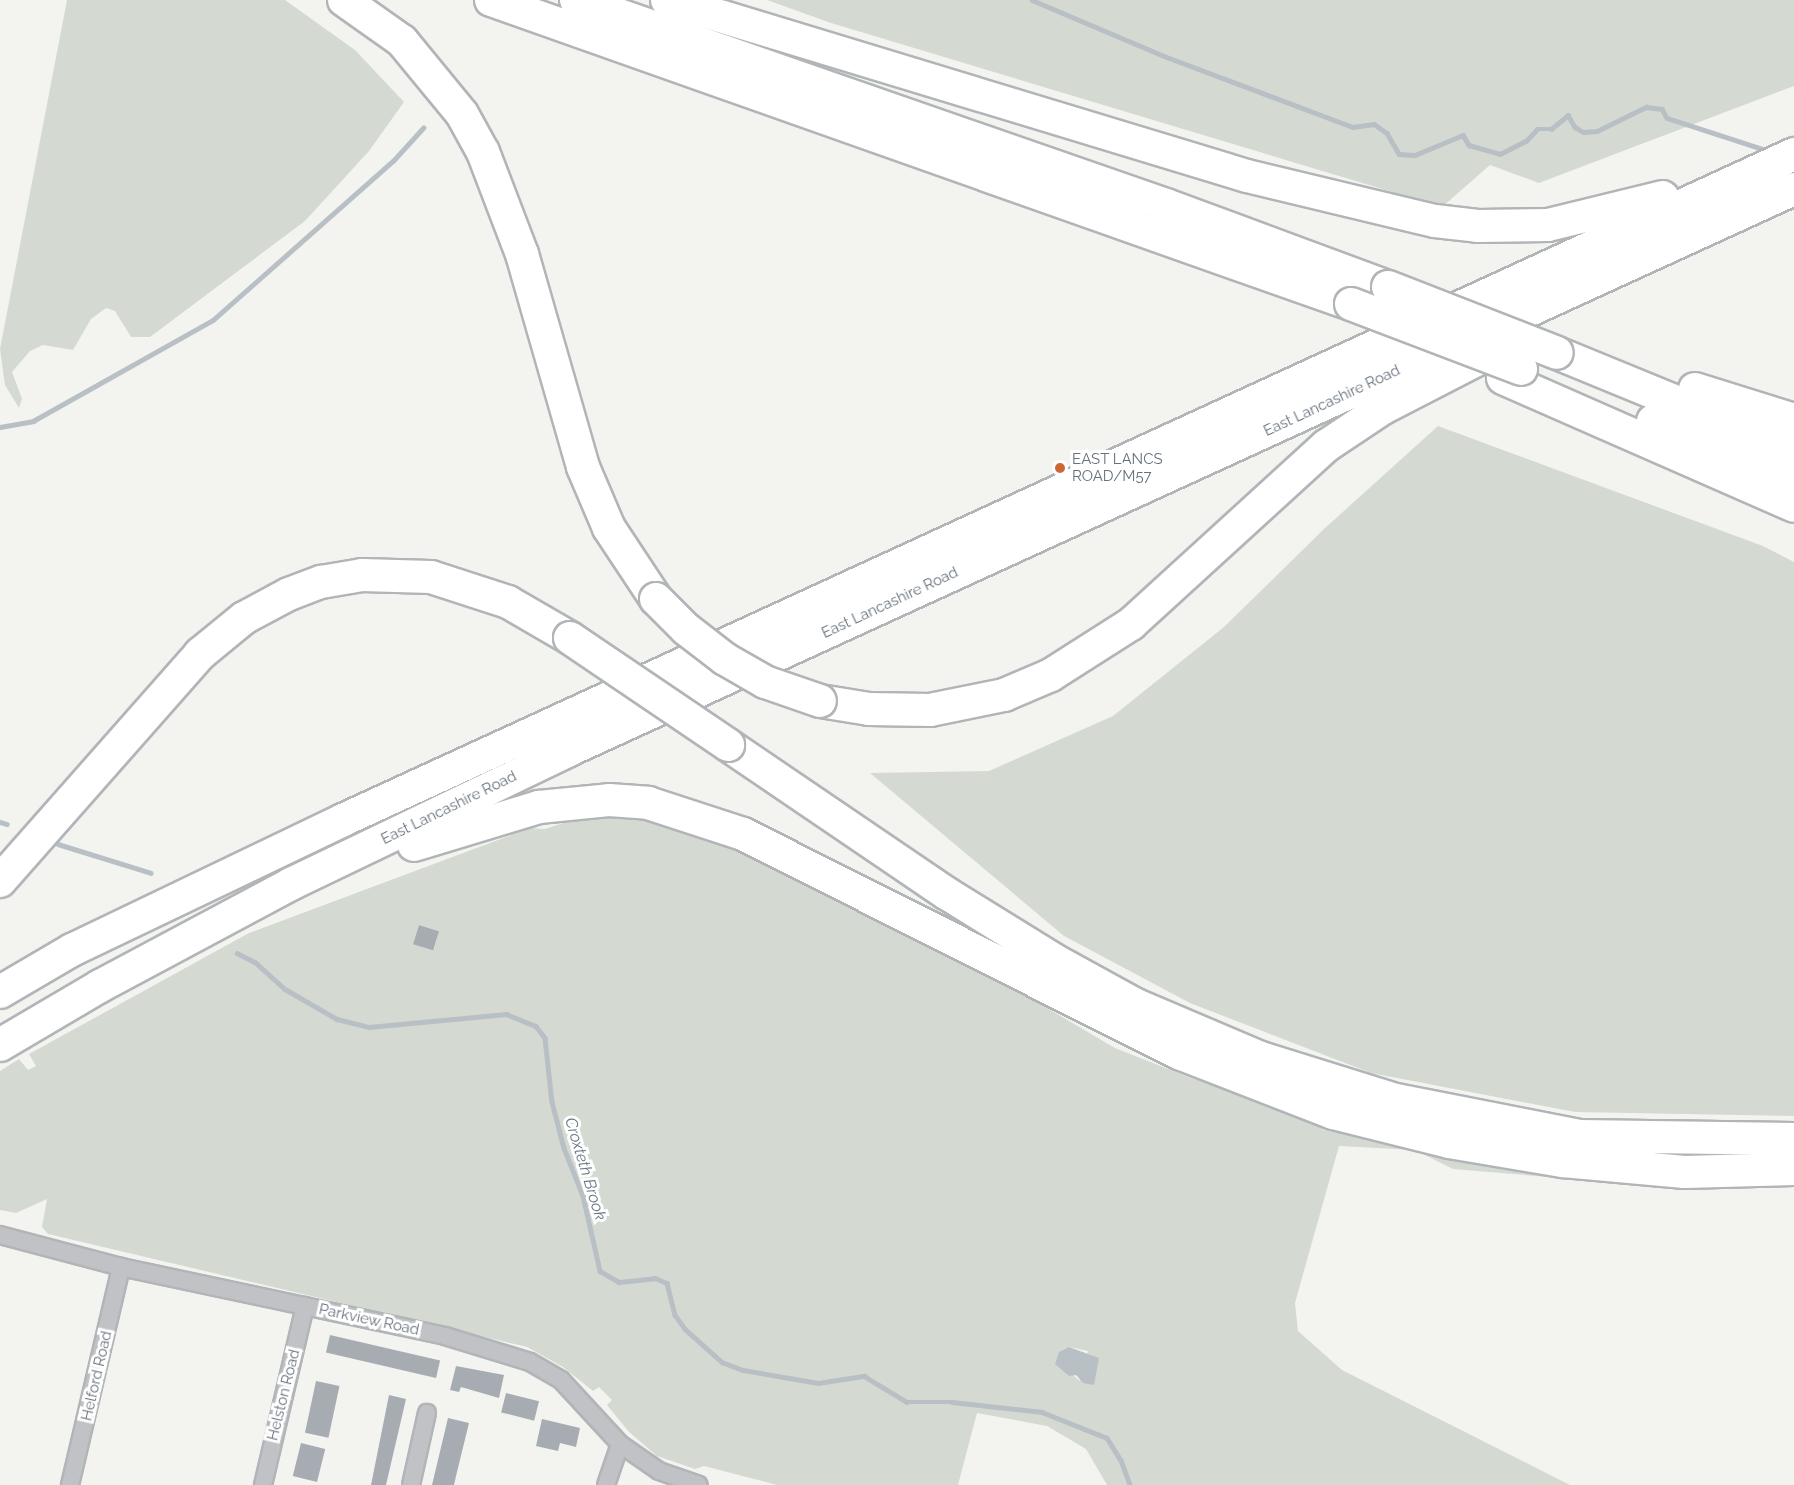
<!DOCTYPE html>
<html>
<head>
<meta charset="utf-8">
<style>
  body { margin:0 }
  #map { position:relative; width:1794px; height:1485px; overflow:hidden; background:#f3f4f0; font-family:Raleway,sans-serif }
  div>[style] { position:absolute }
  .green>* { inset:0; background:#d4dad2 }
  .water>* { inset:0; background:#b8c0c5 }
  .stream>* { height:4.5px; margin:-2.25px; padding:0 2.25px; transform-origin:2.25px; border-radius:2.25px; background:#b8c0c5 }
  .building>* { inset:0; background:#a6acb2; transform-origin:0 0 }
  .roads { filter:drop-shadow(2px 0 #b2b5b8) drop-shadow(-2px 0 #b2b5b8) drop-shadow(0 2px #b2b5b8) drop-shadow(0 -2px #b2b5b8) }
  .street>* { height:16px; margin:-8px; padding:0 8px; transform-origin:8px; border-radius:8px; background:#c0c2c5 }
  .highway>* { height:32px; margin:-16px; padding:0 16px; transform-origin:16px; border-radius:16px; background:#fff }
  .bridges { filter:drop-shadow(2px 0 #b2b5b8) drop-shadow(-2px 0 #b2b5b8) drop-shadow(0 2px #b2b5b8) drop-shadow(0 -2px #b2b5b8) }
  .highway-bridge>* { height:32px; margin:-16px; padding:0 16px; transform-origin:16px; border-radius:16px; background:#fff }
  .dots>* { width:16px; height:16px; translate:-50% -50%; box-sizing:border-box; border:3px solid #fff; border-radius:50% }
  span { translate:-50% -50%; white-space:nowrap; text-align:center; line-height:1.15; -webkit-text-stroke:6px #fff; paint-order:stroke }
  .street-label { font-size:15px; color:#66717e }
  .poi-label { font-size:15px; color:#66717e }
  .left { translate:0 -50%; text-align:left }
  .water-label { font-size:16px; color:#677882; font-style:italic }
</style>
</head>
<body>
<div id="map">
  <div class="green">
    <div style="clip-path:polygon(67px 0,285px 0,355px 50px,404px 102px,369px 151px,305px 221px,150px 337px,131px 337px,115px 311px,106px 308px,91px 319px,73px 350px,43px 345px,30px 351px,12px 372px,22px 399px,19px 408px,5px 385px,0 349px)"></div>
    <div style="clip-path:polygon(767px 0,1794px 0,1794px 86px,1539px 183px,1490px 165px,1442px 207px,831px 23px)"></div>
    <div style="clip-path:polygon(1438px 426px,1763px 546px,1794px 562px,1794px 1116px,1575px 1112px,1371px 1073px,1190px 1003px,1064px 936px,870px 773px,989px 771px,1113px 716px,1224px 627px,1324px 529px)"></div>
    <div style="clip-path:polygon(evenodd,612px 807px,684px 822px,957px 955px,1115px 1048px,1191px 1078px,1315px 1115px,1323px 1130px,1338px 1133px,1351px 1125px,1794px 1184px,1693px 1189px,1453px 1169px,1415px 1150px,1339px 1146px,1295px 1303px,1298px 1331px,1342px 1370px,1570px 1485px,1107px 1485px,1086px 1449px,1047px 1426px,977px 1413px,958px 1485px,777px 1485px,704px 1466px,695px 1469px,657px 1456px,629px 1432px,607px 1405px,612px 1400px,599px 1387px,593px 1391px,563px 1367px,527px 1347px,48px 1234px,42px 1227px,47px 1199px,16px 1213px,0 1210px,0 1071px,19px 1059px,28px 1070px,36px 1066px,29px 1054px,249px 933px,530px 828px,545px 829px,612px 807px,419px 925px,439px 931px,434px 949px,415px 943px,419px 925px,612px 807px,1069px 1347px,1088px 1351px,1080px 1381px,1074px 1376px,1069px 1347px)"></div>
  </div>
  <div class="water">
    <div style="clip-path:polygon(1069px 1347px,1099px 1358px,1094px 1385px,1083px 1383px,1076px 1375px,1069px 1376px,1055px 1364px,1059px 1352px)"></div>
  </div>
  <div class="stream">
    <div style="left:1032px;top:0;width:143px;rotate:23deg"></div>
    <div style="left:1164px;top:56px;width:202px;rotate:20.6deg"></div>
    <div style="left:1353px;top:127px;width:21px;rotate:-8deg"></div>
    <div style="left:1374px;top:124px;width:16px;rotate:35deg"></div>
    <div style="left:1387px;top:133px;width:24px;rotate:60deg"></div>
    <div style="left:1399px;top:154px;width:16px;rotate:4deg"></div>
    <div style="left:1415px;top:155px;width:52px;rotate:-22.6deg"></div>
    <div style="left:1463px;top:135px;width:12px;rotate:59deg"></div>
    <div style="left:1469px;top:145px;width:32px;rotate:16deg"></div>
    <div style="left:1500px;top:154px;width:29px;rotate:-27deg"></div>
    <div style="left:1526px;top:141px;width:16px;rotate:-47deg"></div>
    <div style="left:1537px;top:129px;width:14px"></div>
    <div style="left:1551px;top:129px;width:22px;rotate:-39deg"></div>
    <div style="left:1568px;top:115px;width:14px;rotate:60deg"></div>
    <div style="left:1575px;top:127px;width:9px;rotate:32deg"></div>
    <div style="left:1583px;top:132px;width:14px;rotate:-4deg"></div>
    <div style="left:1597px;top:131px;width:55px;rotate:-26.1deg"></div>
    <div style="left:1646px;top:107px;width:16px;rotate:7deg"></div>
    <div style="left:1662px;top:109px;width:10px;rotate:61deg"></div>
    <div style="left:1667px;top:118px;width:107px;rotate:17.9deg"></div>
    <div style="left:0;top:427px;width:34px;rotate:-10deg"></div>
    <div style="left:33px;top:421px;width:206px;rotate:-29.3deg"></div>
    <div style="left:213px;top:320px;width:240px;rotate:-41.5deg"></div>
    <div style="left:393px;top:161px;width:45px;rotate:-47.7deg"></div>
    <div style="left:0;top:822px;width:7px;rotate:16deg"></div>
    <div style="left:58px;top:844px;width:97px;rotate:17.3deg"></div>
    <div style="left:237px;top:953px;width:20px;rotate:27deg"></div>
    <div style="left:255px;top:962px;width:40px;rotate:42deg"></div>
    <div style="left:285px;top:989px;width:60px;rotate:30deg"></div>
    <div style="left:337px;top:1019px;width:33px;rotate:14deg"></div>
    <div style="left:369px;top:1027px;width:138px;rotate:-5.4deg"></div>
    <div style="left:506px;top:1014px;width:32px;rotate:22deg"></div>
    <div style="left:536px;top:1026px;width:15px;rotate:53deg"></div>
    <div style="left:545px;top:1038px;width:64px;rotate:83.8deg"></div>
    <div style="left:552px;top:1102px;width:48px;rotate:75.4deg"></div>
    <div style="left:564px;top:1148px;width:52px;rotate:68.4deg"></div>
    <div style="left:583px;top:1196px;width:77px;rotate:77.2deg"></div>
    <div style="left:600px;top:1271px;width:22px;rotate:30deg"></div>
    <div style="left:619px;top:1282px;width:36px;rotate:-6deg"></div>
    <div style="left:655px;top:1278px;width:13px;rotate:23deg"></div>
    <div style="left:667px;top:1283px;width:33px;rotate:76deg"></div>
    <div style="left:675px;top:1315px;width:17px;rotate:54deg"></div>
    <div style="left:685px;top:1329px;width:50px;rotate:41.7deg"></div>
    <div style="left:722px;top:1362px;width:22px;rotate:21deg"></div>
    <div style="left:743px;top:1370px;width:76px;rotate:9.8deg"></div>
    <div style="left:818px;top:1383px;width:47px;rotate:-8.7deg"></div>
    <div style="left:864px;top:1376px;width:50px;rotate:31.2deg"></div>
    <div style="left:907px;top:1402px;width:45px"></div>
    <div style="left:952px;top:1402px;width:91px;rotate:6.3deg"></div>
    <div style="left:1042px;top:1412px;width:70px;rotate:21.8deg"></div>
    <div style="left:1107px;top:1438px;width:26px;rotate:58deg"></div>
    <div style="left:1121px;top:1460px;width:27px;rotate:70deg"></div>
  </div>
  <div class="building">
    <div style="left:419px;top:925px;width:21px;height:20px;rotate:17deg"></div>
    <div style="left:330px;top:1335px;width:113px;height:18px;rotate:13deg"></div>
    <div style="clip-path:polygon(456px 1366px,504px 1375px,499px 1398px,461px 1387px,459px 1392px,450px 1390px)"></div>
    <div style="left:316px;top:1381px;width:24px;height:53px;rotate:12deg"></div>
    <div style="left:506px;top:1393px;width:34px;height:20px;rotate:14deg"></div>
    <div style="clip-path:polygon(389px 1395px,406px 1399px,386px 1485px,371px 1485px)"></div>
    <div style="clip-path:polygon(448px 1418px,469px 1423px,456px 1476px,454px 1485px,432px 1485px)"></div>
    <div style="clip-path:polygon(542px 1419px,580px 1428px,576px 1447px,560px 1443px,558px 1451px,536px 1446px)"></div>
    <div style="left:301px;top:1443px;width:25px;height:34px;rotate:14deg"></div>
  </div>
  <div class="roads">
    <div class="street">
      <div style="left:0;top:1235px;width:125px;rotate:14.8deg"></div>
      <div style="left:121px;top:1267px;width:331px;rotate:12deg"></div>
      <div style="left:445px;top:1336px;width:89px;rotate:17deg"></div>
      <div style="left:530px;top:1362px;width:36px;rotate:30deg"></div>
      <div style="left:561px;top:1380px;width:87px;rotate:47.3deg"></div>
      <div style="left:620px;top:1444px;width:47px;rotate:34.7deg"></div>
      <div style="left:659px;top:1471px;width:42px;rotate:19.3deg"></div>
      <div style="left:70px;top:1485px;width:224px;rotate:-76.8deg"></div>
      <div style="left:263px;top:1485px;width:184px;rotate:-76.8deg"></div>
      <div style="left:411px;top:1485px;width:74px;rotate:-77.5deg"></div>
      <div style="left:606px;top:1485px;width:43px;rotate:-71.1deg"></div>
    </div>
    <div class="highway">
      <div style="left:344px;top:0;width:71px;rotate:35.3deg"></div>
      <div style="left:402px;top:41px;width:94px;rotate:50.6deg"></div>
      <div style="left:462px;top:114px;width:43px;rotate:61.1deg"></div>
      <div style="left:483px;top:152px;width:109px;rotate:69.1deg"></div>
      <div style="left:522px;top:254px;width:222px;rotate:74deg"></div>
      <div style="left:583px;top:467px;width:66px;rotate:66.9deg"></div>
      <div style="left:609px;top:528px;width:85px;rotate:56.5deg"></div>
      <div style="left:491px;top:0;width:912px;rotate:19.47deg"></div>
      <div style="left:576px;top:0;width:625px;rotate:19.16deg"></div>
      <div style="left:1166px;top:205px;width:237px;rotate:20.3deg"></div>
      <div style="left:667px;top:0;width:606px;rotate:16.88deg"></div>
      <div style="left:1247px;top:176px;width:193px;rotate:13.5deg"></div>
      <div style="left:1435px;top:221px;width:43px;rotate:6.6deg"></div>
      <div style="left:1478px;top:226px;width:70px;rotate:-0.8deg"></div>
      <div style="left:1548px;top:225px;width:118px;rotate:-13.7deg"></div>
      <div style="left:1557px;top:353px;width:256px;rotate:22.3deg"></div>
      <div style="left:1503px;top:378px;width:318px;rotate:23.7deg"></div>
      <div style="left:1695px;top:389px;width:104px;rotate:17.4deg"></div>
      <div style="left:1653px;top:421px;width:152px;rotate:22.4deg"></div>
      <div style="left:820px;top:701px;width:50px;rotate:9.3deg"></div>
      <div style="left:869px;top:709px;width:61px;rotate:0.9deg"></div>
      <div style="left:930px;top:710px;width:76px;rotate:-11.5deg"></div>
      <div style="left:1004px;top:695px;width:51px;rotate:-23.1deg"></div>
      <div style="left:1051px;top:675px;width:95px;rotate:-32.5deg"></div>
      <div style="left:1131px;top:624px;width:264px;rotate:-42.4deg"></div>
      <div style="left:1326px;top:446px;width:69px;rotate:-33.7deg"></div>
      <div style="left:1383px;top:408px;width:137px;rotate:-27.3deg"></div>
      <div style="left:728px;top:745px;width:263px;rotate:34.2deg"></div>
      <div style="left:946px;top:893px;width:127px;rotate:31.8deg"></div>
      <div style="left:1054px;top:960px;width:94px;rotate:28.8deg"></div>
      <div style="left:1136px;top:1005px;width:136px;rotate:23deg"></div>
      <div style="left:1261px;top:1058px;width:141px;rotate:17.3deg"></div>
      <div style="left:1396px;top:1100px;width:187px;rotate:11.1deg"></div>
      <div style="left:1579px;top:1136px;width:215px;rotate:0.8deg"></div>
      <div style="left:414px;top:845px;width:131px;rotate:-16.9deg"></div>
      <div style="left:539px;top:807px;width:70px;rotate:-5.7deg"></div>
      <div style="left:609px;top:800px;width:39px;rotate:4deg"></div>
      <div style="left:648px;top:803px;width:100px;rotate:18.1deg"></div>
      <div style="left:743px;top:834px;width:488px;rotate:26.7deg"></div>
      <div style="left:1179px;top:1053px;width:165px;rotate:21.3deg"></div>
      <div style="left:1333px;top:1113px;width:120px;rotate:14deg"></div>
      <div style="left:1449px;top:1142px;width:116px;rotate:9.5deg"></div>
      <div style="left:1563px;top:1161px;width:122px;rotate:5.2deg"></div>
      <div style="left:1685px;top:1172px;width:109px;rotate:-1.6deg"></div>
      <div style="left:0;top:881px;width:303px;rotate:-48.6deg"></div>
      <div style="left:200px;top:654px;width:57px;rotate:-39.3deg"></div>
      <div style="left:244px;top:618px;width:51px;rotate:-28.1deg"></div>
      <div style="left:289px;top:594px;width:34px;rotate:-21deg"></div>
      <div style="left:321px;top:582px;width:42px;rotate:-9.7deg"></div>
      <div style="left:362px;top:575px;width:69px;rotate:1.7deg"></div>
      <div style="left:431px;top:577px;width:81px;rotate:18deg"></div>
      <div style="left:508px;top:602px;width:72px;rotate:30.1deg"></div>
      <div style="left:0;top:992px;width:83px;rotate:-30.3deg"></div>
      <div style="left:72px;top:950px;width:301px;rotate:-25.6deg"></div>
      <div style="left:343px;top:820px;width:1597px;rotate:-24.65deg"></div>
      <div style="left:0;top:1045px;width:116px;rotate:-30.5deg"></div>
      <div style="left:100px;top:986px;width:217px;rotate:-28.1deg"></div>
      <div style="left:291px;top:884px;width:309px;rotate:-25.7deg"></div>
      <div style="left:569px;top:750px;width:1347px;rotate:-24.61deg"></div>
    </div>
  </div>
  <div class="bridges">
    <div class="highway-bridge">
      <div style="left:1388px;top:287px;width:181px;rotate:21.3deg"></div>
      <div style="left:1351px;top:304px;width:182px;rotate:20.9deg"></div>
      <div style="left:656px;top:599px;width:42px;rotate:45deg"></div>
      <div style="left:686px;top:629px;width:49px;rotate:37.6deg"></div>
      <div style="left:725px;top:659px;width:46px;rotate:29.9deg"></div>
      <div style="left:765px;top:682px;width:58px;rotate:19.1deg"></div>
      <div style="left:570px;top:638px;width:191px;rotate:34.1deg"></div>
    </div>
  </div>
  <div class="dots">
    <div style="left:1060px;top:468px;background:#cd6836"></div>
  </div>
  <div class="street-label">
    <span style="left:1332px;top:401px;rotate:-25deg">East Lancashire Road</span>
    <span style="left:890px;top:603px;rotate:-25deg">East Lancashire Road</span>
    <span style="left:449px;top:808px;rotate:-26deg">East Lancashire Road</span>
    <span style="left:369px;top:1320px;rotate:12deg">Parkview Road</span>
    <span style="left:97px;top:1376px;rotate:-77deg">Helford Road</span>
    <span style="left:284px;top:1395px;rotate:-76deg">Helston Road</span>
  </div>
  <div class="poi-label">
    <span class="left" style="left:1072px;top:468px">EAST LANCS<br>ROAD/M57</span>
  </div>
  <div class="water-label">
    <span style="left:585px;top:1169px;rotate:73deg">Croxteth Brook</span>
  </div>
</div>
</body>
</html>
